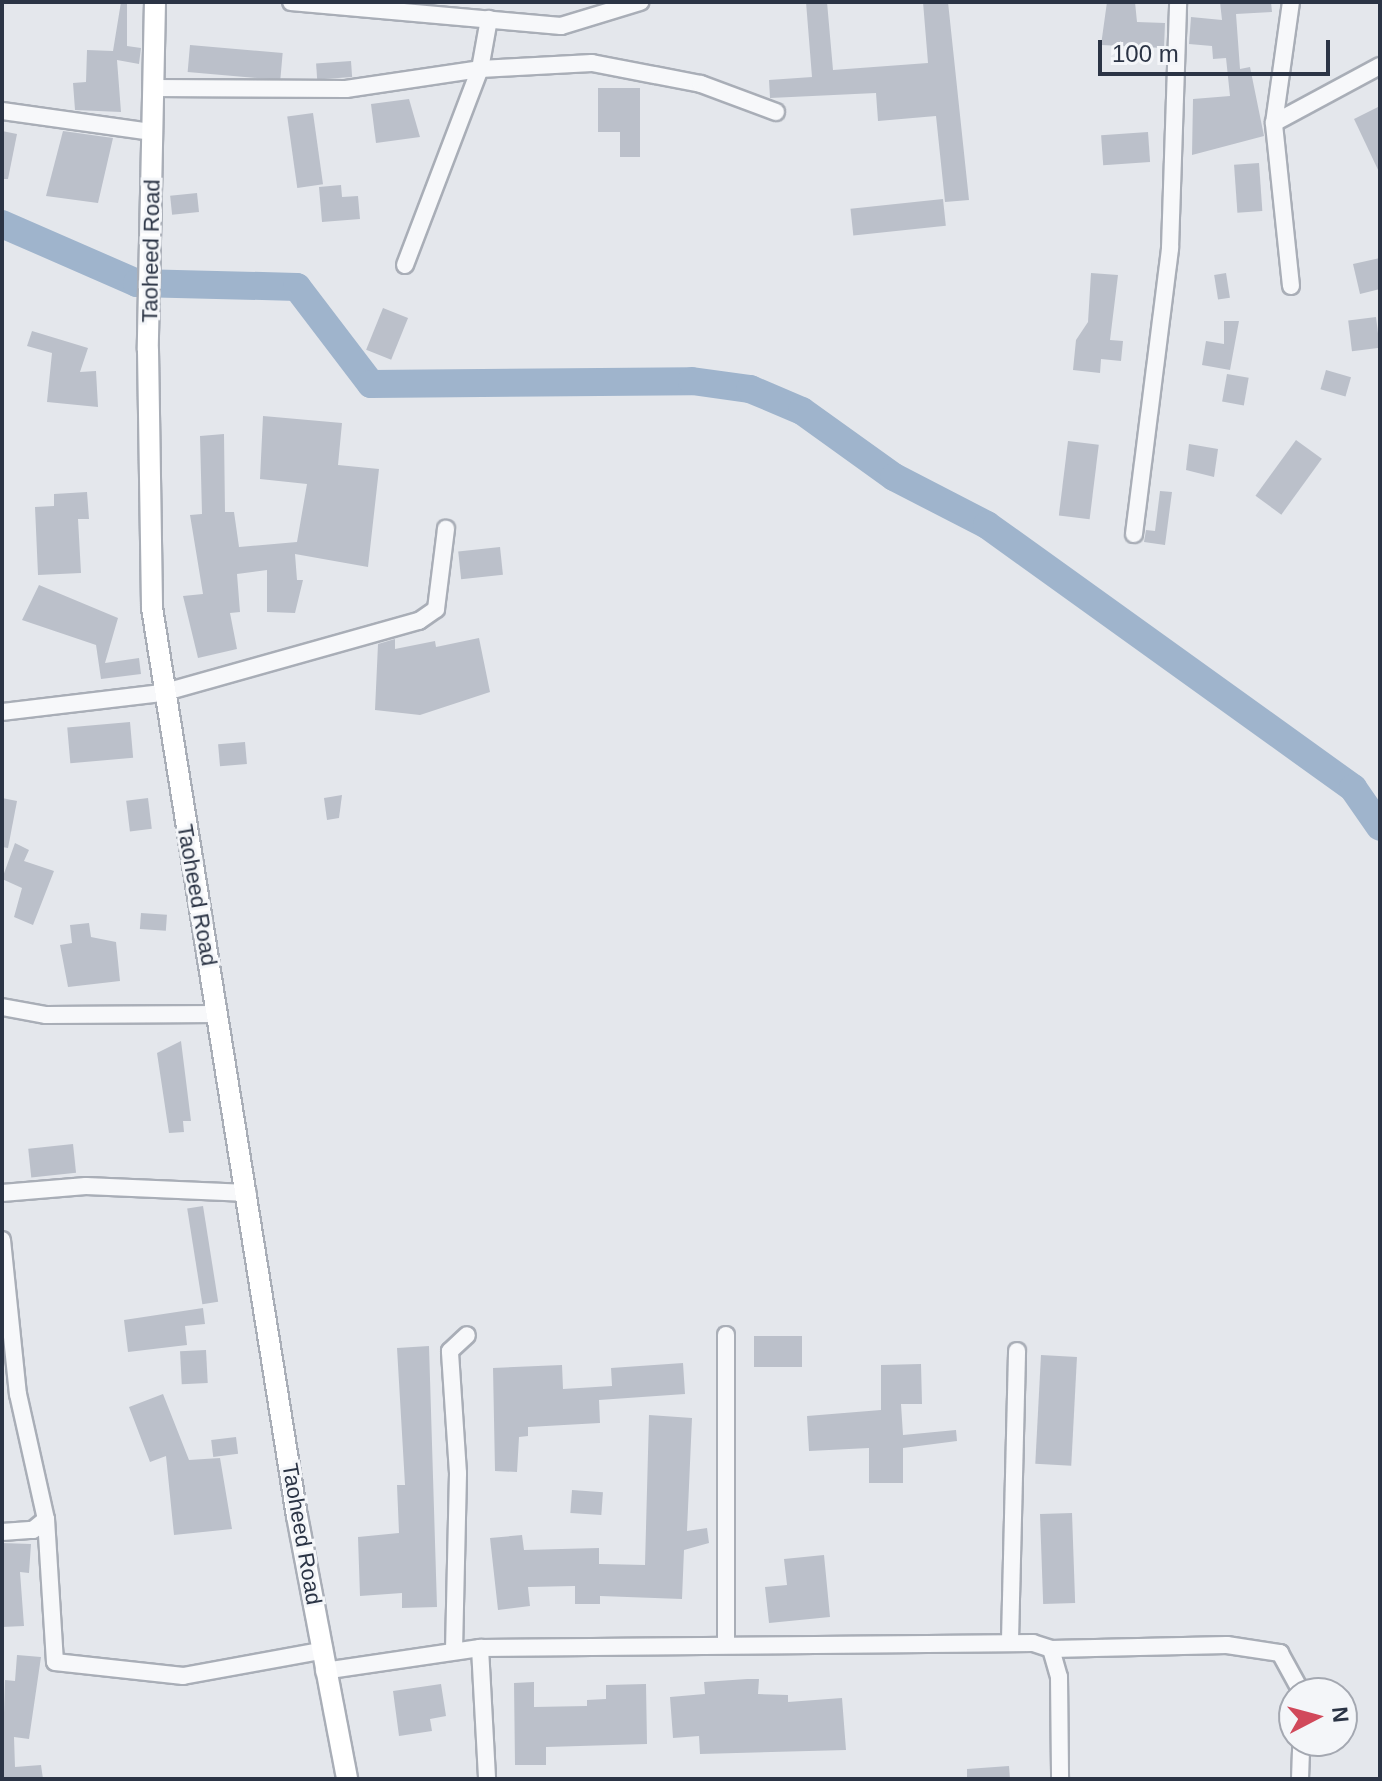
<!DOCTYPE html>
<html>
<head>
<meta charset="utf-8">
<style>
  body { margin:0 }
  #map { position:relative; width:1382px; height:1781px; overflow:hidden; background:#e4e7ec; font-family:Helvetica,sans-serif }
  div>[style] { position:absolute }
  .river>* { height:28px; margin:-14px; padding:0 14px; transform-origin:14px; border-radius:14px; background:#9fb4cc }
  .building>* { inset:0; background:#bbc0ca; transform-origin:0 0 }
  .roads { filter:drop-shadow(2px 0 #a9aeb7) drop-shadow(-2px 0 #a9aeb7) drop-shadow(0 2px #a9aeb7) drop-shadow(0 -2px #a9aeb7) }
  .minor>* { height:16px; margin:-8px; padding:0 8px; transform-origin:8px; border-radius:8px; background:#f7f8fa }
  .major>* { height:20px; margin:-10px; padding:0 10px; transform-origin:10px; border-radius:10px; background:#fff }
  span { translate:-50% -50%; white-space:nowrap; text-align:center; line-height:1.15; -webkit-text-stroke:6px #f4f6f9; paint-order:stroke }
  .street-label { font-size:22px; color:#2b3445 }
  .frame { position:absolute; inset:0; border:4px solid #2b3445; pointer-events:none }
  .north { position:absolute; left:1278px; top:1677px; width:80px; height:80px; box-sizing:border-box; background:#f4f6f9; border:2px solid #a4a8b1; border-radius:50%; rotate:84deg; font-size:22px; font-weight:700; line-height:32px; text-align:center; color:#2b3445 }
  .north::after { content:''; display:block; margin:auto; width:28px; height:36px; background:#d1495b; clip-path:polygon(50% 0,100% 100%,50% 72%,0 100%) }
  .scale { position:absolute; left:1098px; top:40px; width:232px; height:36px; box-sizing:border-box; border:4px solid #2b3445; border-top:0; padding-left:10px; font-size:24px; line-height:28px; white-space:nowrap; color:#2b3445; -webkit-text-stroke:6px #f4f6f9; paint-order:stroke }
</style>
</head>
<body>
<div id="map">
  <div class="river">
    <div style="left:2px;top:224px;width:147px;rotate:23.6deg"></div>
    <div style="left:137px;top:283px;width:160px;rotate:1.4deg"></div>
    <div style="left:297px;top:287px;width:122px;rotate:52.7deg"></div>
    <div style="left:371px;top:384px;width:321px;rotate:-0.5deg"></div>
    <div style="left:692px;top:381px;width:59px;rotate:7.9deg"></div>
    <div style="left:750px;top:389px;width:56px;rotate:22.9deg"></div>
    <div style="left:802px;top:411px;width:113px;rotate:35.7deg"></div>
    <div style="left:894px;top:477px;width:105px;rotate:27.3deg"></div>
    <div style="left:987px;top:525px;width:451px;rotate:35.7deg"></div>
    <div style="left:1353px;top:788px;width:47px;rotate:55.3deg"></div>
  </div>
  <div class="building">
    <div style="clip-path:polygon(121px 2px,127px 2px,127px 46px,141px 48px,139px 64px,117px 60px,121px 112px,75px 110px,73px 83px,86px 82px,87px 50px,113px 51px)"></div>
    <div style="clip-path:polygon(806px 2px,827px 2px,833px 70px,928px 63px,923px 2px,948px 2px,969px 200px,945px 202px,936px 116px,878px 121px,876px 93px,770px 98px,769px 80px,812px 77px)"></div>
    <div style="clip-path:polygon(1107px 2px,1135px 2px,1137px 22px,1165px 23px,1164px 48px,1101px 45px)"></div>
    <div style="clip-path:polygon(1220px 2px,1271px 2px,1272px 12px,1236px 14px,1240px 69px,1250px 67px,1264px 136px,1192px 155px,1193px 99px,1230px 96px,1226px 58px,1213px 59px,1212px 46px,1189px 44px,1191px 17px,1222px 20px)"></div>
    <div style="left:190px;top:45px;width:93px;height:27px;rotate:5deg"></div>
    <div style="left:351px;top:61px;width:16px;height:35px;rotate:86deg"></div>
    <div style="clip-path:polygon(598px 88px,640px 88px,640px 157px,620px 157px,620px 132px,598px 132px)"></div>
    <div style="clip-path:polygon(409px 99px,420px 137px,376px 143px,371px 104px)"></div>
    <div style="clip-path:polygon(1380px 106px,1380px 174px,1354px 119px)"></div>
    <div style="left:313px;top:113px;width:72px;height:26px;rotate:82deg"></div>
    <div style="clip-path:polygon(2px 131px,17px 134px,8px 179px,2px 179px)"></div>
    <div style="clip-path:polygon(63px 131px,113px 138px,98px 203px,46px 196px)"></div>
    <div style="left:1148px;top:132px;width:30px;height:47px;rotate:86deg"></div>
    <div style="left:1259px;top:163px;width:48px;height:25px;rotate:86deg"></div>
    <div style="clip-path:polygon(341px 185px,342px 197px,358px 196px,360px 219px,322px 222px,319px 187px)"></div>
    <div style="left:197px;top:193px;width:19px;height:27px;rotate:84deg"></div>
    <div style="left:943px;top:199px;width:27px;height:93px;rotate:84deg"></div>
    <div style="clip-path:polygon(1380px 258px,1380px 289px,1360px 294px,1353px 264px)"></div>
    <div style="clip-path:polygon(1091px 273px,1118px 275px,1110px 340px,1123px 341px,1121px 361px,1101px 359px,1100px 373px,1073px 370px,1076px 340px,1088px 322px)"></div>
    <div style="left:1226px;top:273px;width:25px;height:12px;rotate:81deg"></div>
    <div style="left:383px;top:308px;width:27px;height:45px;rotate:22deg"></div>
    <div style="left:1376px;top:317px;width:31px;height:28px;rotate:83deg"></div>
    <div style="clip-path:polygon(1224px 321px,1239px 321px,1230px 370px,1202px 365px,1206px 341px,1224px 344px)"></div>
    <div style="clip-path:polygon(32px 331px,88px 348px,80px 372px,96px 371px,98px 407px,47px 402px,52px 353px,27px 346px)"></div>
    <div style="left:1326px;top:370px;width:26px;height:20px;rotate:16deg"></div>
    <div style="left:1227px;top:374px;width:22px;height:28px;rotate:10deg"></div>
    <div style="clip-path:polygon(263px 416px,342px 423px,338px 465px,379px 469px,368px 567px,295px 554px,297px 580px,303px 580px,295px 613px,267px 612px,267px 570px,237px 574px,240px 612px,230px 613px,237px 649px,198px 658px,183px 596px,203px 594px,190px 515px,202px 514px,200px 436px,224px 434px,225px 512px,234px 512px,239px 547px,297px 542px,307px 484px,260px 479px)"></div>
    <div style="left:1296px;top:440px;width:32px;height:69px;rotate:36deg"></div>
    <div style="left:1068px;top:441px;width:31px;height:75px;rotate:7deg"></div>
    <div style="clip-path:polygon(1189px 444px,1218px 449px,1214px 477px,1186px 470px)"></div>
    <div style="clip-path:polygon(1160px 491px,1172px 492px,1165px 545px,1144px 542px,1146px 530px,1155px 531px)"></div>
    <div style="clip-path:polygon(87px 492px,89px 519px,78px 519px,81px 573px,38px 575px,35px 507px,54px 506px,54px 494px)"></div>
    <div style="left:500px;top:547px;width:28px;height:42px;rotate:84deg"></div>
    <div style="clip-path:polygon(39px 585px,118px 618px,105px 663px,139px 658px,141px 674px,101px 679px,96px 645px,22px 620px)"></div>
    <div style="clip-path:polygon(479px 638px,490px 692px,420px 715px,375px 710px,378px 644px,395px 639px,395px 649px,435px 641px,436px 647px)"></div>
    <div style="left:130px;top:722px;width:36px;height:63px;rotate:85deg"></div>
    <div style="left:245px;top:742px;width:22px;height:27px;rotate:85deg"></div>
    <div style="clip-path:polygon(342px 795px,339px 818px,327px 820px,324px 798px)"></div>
    <div style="clip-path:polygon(2px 798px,17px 801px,8px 848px,2px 847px)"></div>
    <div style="left:148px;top:798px;width:31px;height:22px;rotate:83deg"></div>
    <div style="clip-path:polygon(15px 843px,29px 850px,24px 861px,54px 871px,33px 925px,14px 917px,22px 888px,2px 879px)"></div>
    <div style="left:141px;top:913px;width:26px;height:16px;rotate:4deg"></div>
    <div style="clip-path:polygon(89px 923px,91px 937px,116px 942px,120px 981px,68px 987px,60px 945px,72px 943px,70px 925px)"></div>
    <div style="clip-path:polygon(181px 1041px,191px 1121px,183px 1121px,184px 1132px,169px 1133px,157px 1053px)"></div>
    <div style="left:73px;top:1144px;width:29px;height:45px;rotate:84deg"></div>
    <div style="left:203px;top:1206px;width:97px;height:16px;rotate:81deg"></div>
    <div style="clip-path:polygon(203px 1308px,205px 1324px,185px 1326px,187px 1345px,128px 1352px,124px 1320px)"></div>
    <div style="left:802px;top:1336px;width:31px;height:48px;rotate:90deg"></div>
    <div style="clip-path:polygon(429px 1346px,437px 1607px,402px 1608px,402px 1593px,360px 1596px,358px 1537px,399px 1533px,397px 1485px,405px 1485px,397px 1348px)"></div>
    <div style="left:206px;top:1350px;width:33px;height:26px;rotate:87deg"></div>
    <div style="left:1041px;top:1355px;width:36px;height:109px;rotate:3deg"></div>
    <div style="clip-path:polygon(683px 1363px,685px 1394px,599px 1400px,600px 1423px,528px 1427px,528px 1436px,519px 1437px,517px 1472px,495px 1471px,493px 1368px,562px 1365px,563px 1389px,612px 1386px,611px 1368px)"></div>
    <div style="clip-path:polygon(921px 1364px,922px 1404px,901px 1404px,903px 1435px,956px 1430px,957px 1441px,903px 1448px,903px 1483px,869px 1483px,869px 1448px,809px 1451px,807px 1416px,881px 1410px,881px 1365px)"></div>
    <div style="clip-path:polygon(163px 1394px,189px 1460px,220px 1458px,232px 1529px,174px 1535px,166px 1456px,150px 1462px,129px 1407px)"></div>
    <div style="clip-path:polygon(649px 1415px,692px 1418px,687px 1531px,707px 1528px,709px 1543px,684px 1550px,682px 1599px,600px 1596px,600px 1604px,575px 1604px,575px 1586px,528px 1587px,530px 1606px,498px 1610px,490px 1538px,522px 1535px,524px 1550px,599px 1548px,599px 1564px,645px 1565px)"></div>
    <div style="left:236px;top:1437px;width:17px;height:25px;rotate:83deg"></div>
    <div style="left:572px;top:1490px;width:31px;height:23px;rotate:4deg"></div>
    <div style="left:1072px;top:1513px;width:90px;height:32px;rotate:88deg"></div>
    <div style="clip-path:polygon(2px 1543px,31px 1544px,29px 1573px,20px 1572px,24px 1626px,2px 1627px)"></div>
    <div style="clip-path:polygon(824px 1555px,830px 1617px,769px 1623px,765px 1587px,787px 1585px,784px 1559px)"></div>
    <div style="clip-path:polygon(17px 1655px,41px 1657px,29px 1739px,14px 1737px,15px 1767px,41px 1765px,43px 1779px,2px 1779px,5px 1680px,15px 1681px)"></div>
    <div style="clip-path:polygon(747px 1679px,759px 1679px,758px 1694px,788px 1695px,788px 1702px,842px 1698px,846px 1750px,700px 1754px,699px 1736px,673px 1738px,670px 1697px,705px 1694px,704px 1682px)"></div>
    <div style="clip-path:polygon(534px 1682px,534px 1707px,587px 1706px,587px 1700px,606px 1699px,606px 1685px,646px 1684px,647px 1744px,546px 1747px,546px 1765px,515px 1765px,514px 1683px)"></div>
    <div style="clip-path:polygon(441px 1684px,446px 1716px,430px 1719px,432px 1731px,399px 1736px,393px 1691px)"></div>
    <div style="clip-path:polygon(1009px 1766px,1010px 1779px,967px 1779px,967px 1769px)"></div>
  </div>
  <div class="roads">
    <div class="minor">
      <div style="left:291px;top:2px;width:271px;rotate:5.1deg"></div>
      <div style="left:561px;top:26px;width:83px;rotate:-16.9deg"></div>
      <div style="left:153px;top:88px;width:193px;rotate:0.3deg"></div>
      <div style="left:346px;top:89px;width:135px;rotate:-8.5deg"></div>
      <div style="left:480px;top:69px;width:112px;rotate:-3.1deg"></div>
      <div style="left:592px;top:63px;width:111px;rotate:10.9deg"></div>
      <div style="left:701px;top:84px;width:80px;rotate:20.5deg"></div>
      <div style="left:2px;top:111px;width:151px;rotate:8deg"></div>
      <div style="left:1274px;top:123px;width:120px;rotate:-28.3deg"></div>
      <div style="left:405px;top:265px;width:210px;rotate:-69.1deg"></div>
      <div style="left:480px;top:69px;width:51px;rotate:-79.8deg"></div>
      <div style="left:1291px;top:286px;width:164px;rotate:-96deg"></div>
      <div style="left:1274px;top:123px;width:122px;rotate:-82deg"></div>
      <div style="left:1134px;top:534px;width:288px;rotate:-82.8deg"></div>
      <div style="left:1170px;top:248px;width:246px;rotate:-88.1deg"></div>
      <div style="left:2px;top:712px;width:161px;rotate:-6.8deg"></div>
      <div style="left:162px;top:693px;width:267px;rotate:-15.7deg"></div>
      <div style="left:419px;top:621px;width:21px;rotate:-35deg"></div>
      <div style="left:436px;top:609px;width:81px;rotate:-82.9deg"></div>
      <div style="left:2px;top:1007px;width:45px;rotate:10.3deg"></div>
      <div style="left:46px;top:1015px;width:172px;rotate:-0.3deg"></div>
      <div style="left:2px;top:1193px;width:84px;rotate:-4.8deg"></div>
      <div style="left:86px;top:1186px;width:162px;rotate:2.5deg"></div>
      <div style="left:2px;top:1240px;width:155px;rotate:84.1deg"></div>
      <div style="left:18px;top:1394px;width:128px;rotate:77.4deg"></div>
      <div style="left:46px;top:1519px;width:143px;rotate:86.4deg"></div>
      <div style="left:55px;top:1662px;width:129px;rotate:6.2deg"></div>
      <div style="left:183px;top:1676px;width:140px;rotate:-10.3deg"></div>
      <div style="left:2px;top:1532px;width:31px;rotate:-4deg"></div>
      <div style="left:33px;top:1530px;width:17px;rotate:-40deg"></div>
      <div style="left:1010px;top:1640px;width:289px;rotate:-88.6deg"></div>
      <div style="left:726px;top:1643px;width:308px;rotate:-90deg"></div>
      <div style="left:480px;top:1648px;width:131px;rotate:86.9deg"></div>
      <div style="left:1051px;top:1649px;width:176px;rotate:-1.3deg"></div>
      <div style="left:1227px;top:1645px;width:54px;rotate:8.6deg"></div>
      <div style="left:1280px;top:1653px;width:46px;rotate:61.2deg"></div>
      <div style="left:454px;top:1650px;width:177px;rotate:-88.7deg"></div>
      <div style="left:458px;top:1473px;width:122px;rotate:-93.8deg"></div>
      <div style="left:450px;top:1351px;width:23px;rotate:-43deg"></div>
      <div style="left:324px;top:1671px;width:158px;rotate:-8.4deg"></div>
      <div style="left:480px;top:1648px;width:553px;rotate:-0.52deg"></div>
      <div style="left:1033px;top:1643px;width:19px;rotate:18deg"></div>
      <div style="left:1051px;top:1649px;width:29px;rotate:74deg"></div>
      <div style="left:1059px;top:1677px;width:102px;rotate:89.4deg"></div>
      <div style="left:1300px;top:1779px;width:38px;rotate:-88deg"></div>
    </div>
    <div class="major">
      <div style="left:155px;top:2px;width:348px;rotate:91.2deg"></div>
      <div style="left:148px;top:350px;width:258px;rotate:89.1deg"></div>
      <div style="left:152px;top:608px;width:920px;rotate:80.93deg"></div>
      <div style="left:297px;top:1516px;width:268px;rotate:79.2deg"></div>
    </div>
  </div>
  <div class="street-label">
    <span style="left:151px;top:251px;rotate:-89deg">Taoheed Road</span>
    <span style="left:197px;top:895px;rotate:80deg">Taoheed Road</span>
    <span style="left:302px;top:1534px;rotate:80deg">Taoheed Road</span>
  </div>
  <div class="frame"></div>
  <div class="north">N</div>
  <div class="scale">100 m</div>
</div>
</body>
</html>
